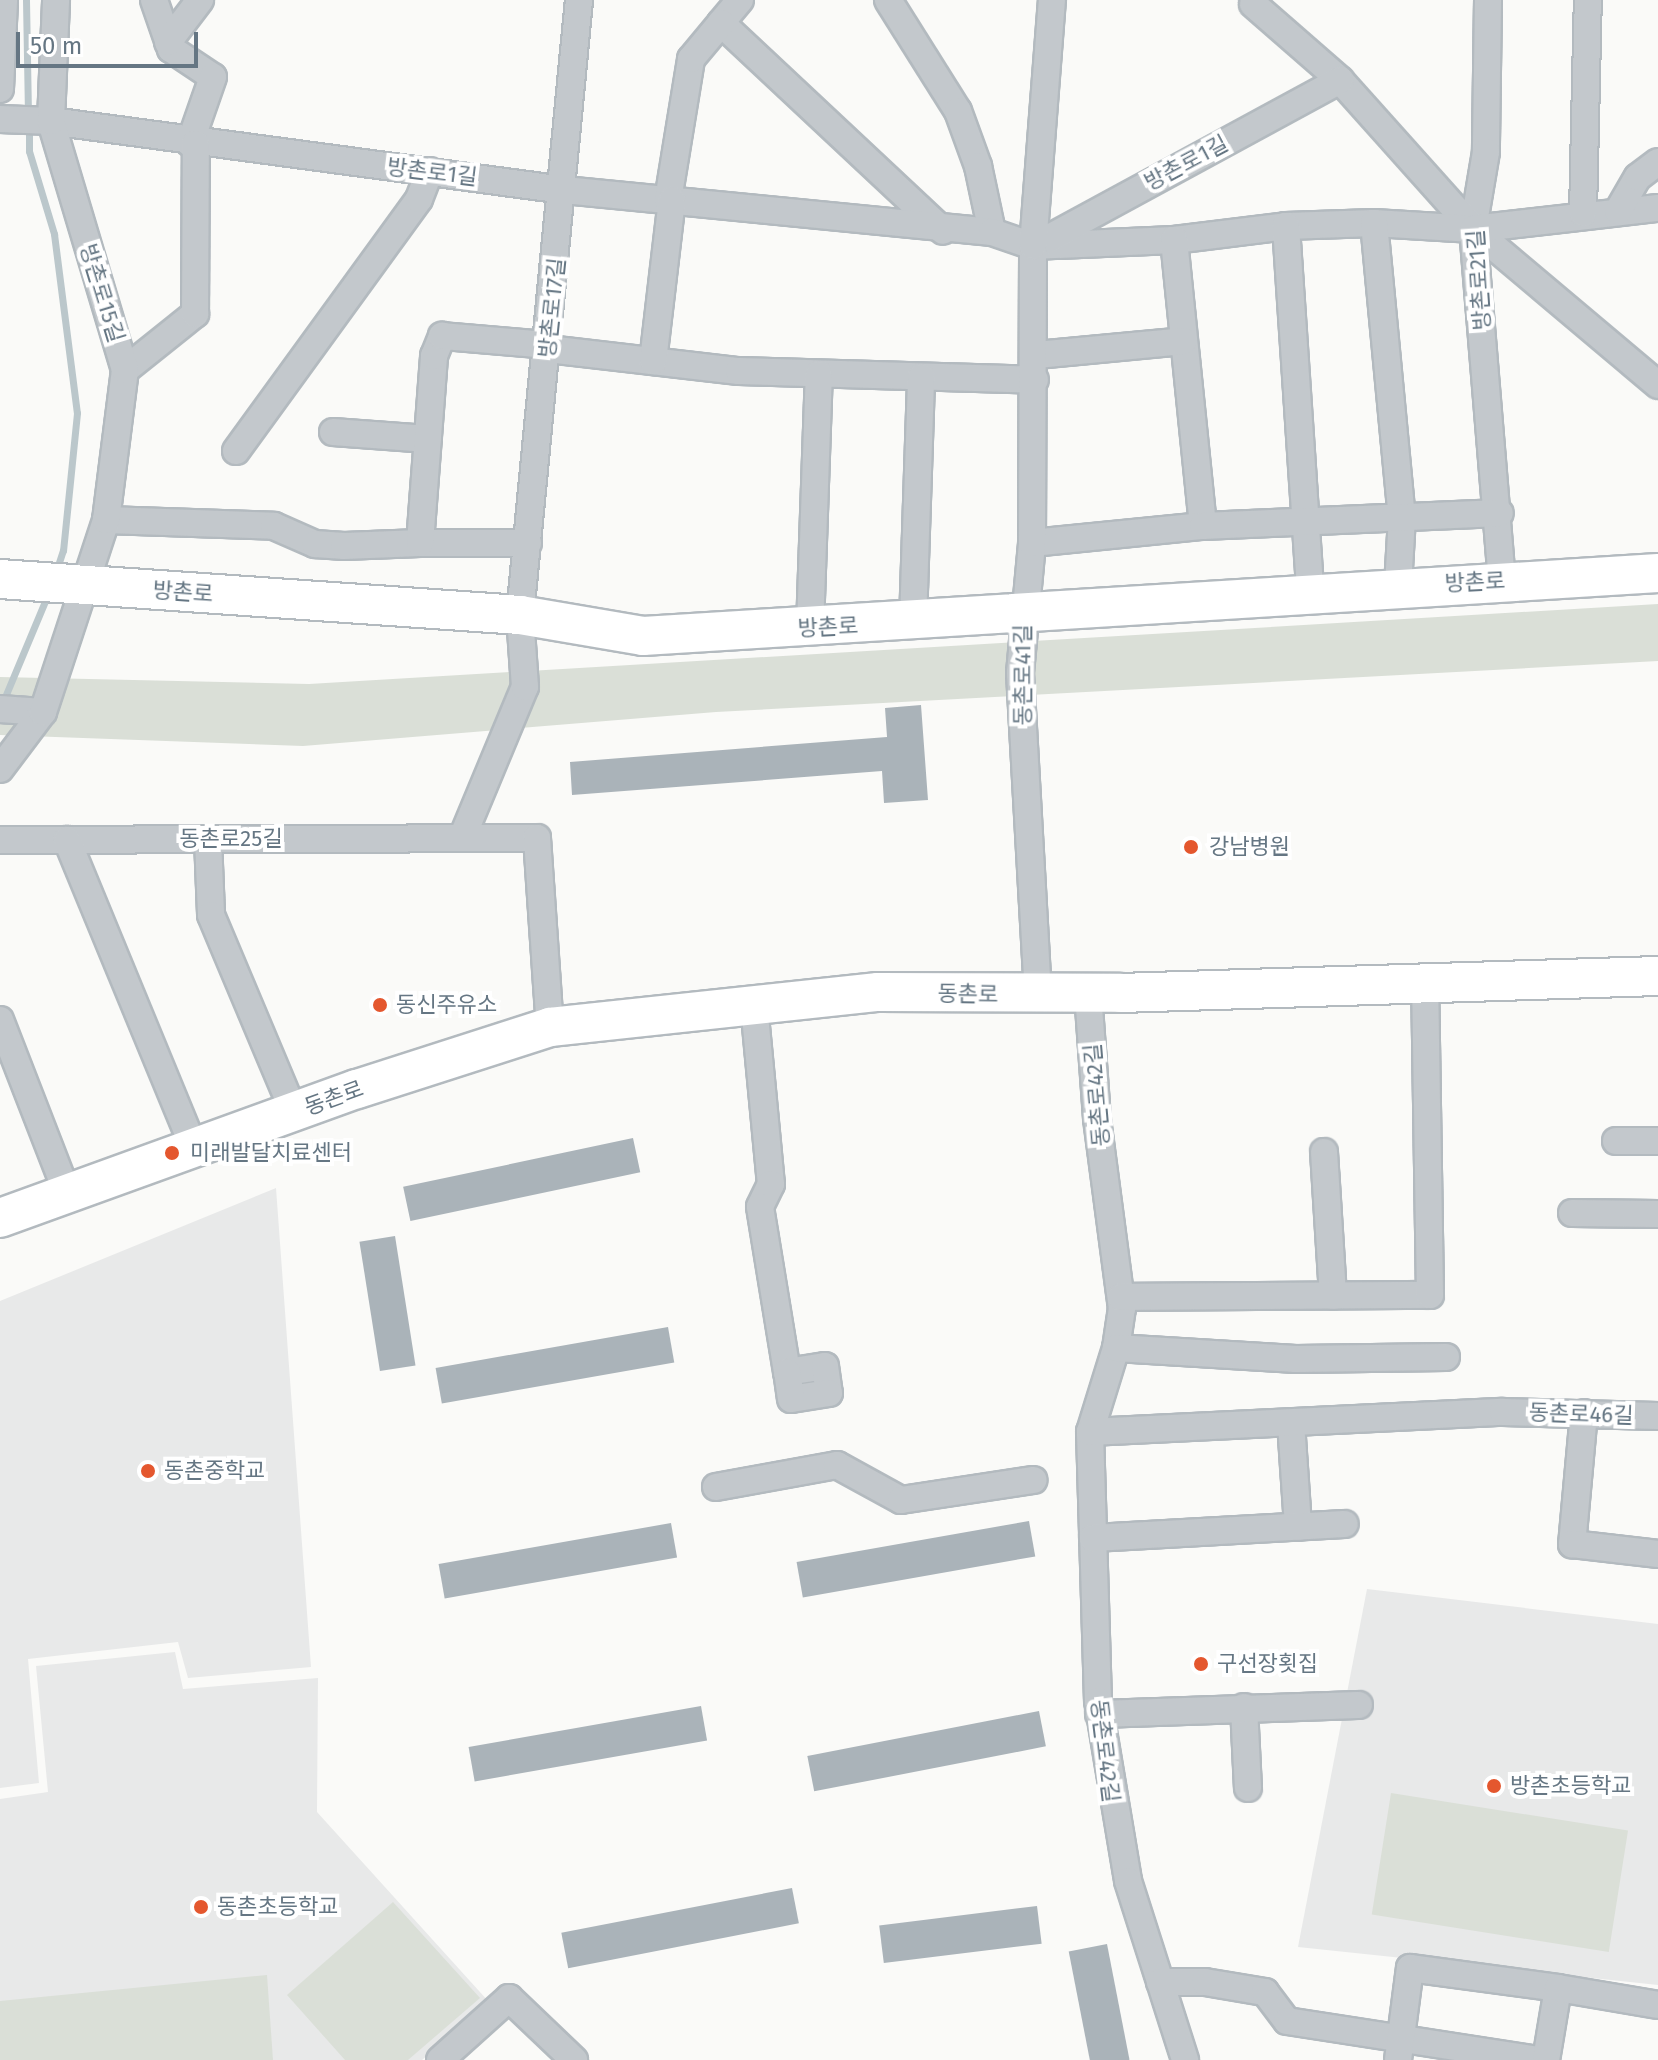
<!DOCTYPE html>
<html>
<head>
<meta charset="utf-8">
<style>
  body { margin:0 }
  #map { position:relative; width:1658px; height:2060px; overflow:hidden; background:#fafaf8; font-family:"Fira Sans","Noto Sans KR",sans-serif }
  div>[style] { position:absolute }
  .built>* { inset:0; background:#e8e9e9 }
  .green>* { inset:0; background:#dadfd7; transform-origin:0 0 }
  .stream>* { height:7px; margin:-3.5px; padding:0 3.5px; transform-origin:3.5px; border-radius:3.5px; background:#bbc7cb }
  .building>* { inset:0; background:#aab3b9; transform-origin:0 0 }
  .roads { filter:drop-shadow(2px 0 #b3babf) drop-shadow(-2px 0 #b3babf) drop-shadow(0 2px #b3babf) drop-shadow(0 -2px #b3babf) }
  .street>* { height:26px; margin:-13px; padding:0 13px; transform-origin:13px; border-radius:13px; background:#c3c8cc }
  .secondary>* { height:38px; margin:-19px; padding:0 19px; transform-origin:19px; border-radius:19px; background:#fff }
  .dots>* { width:22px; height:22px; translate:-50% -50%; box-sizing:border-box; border:4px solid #fff; border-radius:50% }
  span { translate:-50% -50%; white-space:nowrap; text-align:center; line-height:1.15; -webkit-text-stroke:8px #fff; paint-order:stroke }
  .street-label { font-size:22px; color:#657683 }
  .poi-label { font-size:22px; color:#657683 }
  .left { translate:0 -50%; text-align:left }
  .scale { position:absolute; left:16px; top:32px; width:182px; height:36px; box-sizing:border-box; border:4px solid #657683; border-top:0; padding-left:10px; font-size:24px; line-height:28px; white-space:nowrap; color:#657683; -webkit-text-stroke:6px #fff; paint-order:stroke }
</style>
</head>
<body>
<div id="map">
  <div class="built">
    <div style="clip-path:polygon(276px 1188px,311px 1667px,188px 1678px,178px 1642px,28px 1659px,39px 1783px,0 1788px,0 1301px)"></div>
    <div style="clip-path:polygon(1367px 1589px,1658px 1624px,1658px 1985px,1298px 1947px)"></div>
    <div style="clip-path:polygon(175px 1652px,183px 1689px,318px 1678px,317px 1812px,489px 2002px,422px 2060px,0 2060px,0 1799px,48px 1792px,36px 1666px)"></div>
  </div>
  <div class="green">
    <div style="clip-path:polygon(1658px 604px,1658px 661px,716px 712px,303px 746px,0 735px,0 677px,309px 684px)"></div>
    <div style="left:1391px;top:1793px;width:240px;height:123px;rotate:9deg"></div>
    <div style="clip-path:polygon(393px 1902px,480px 1998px,408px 2060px,345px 2060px,287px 1995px)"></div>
    <div style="clip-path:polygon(267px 1975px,273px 2060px,0 2060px,0 2001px)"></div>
  </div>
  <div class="stream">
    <div style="left:26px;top:0;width:114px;rotate:89deg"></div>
    <div style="left:29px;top:126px;width:25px;rotate:90deg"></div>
    <div style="left:29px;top:151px;width:87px;rotate:73.2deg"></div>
    <div style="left:54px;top:234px;width:180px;rotate:82.7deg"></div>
    <div style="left:77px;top:413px;width:138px;rotate:95.8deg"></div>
    <div style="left:63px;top:550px;width:22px;rotate:108deg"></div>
    <div style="left:2px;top:704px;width:119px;rotate:-67.3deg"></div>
  </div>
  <div class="building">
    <div style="clip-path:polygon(921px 705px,928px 800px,884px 803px,882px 771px,572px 795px,570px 762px,887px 737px,885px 708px)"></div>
    <div style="left:633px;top:1138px;width:35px;height:235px;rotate:78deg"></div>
    <div style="left:395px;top:1236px;width:131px;height:36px;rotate:81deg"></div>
    <div style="left:668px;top:1327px;width:36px;height:236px;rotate:80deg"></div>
    <div style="left:1029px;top:1521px;width:36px;height:236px;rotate:80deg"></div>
    <div style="left:671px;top:1523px;width:35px;height:236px;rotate:80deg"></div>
    <div style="left:701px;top:1706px;width:35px;height:236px;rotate:80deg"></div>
    <div style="left:1039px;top:1711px;width:36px;height:236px;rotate:79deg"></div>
    <div style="left:792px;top:1888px;width:36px;height:235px;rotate:79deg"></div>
    <div style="left:1037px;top:1906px;width:38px;height:159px;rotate:83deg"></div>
    <div style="left:1107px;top:1944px;width:118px;height:39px;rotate:79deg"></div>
  </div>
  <div class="roads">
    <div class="street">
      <div style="left:154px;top:0;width:52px;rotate:70.9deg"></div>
      <div style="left:171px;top:49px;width:50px;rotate:33.7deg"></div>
      <div style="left:213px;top:77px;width:70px;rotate:109.2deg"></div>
      <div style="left:740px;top:0;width:30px;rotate:130deg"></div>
      <div style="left:721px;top:23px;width:304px;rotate:43.1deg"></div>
      <div style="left:888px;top:0;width:131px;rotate:57.8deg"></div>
      <div style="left:958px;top:111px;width:59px;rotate:70deg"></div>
      <div style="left:978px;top:166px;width:67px;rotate:78deg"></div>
      <div style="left:1488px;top:0;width:152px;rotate:90.8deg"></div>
      <div style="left:1486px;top:152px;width:78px;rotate:99.6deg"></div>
      <div style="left:1473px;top:229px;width:353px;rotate:85.3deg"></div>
      <div style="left:1253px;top:4px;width:116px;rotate:41.1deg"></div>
      <div style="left:1340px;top:80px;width:200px;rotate:48.2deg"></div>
      <div style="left:1473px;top:229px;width:242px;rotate:40.1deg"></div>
      <div style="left:168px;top:42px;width:53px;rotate:-52.7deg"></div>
      <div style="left:0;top:89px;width:89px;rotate:-87.4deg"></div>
      <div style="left:0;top:119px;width:51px;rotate:2.2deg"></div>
      <div style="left:51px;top:121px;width:518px;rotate:7.66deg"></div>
      <div style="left:564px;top:190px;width:430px;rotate:5.6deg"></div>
      <div style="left:992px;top:232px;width:43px;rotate:18.9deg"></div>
      <div style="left:1033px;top:246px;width:141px;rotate:-2.4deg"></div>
      <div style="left:1174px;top:240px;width:113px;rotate:-7.1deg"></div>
      <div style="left:1286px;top:226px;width:88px;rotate:-2deg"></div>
      <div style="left:1374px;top:223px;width:99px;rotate:3.5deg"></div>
      <div style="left:1473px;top:229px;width:186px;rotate:-6.5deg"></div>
      <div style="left:668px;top:200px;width:143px;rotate:-80.7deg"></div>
      <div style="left:691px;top:59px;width:47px;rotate:-50.2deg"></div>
      <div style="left:1618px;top:211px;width:39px;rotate:-60deg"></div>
      <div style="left:1638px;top:177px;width:25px;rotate:-37deg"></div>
      <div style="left:1583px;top:213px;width:213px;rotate:-88.7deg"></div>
      <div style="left:1374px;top:223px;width:295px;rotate:84.6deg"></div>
      <div style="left:1402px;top:517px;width:69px;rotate:93.3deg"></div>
      <div style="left:1286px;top:226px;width:366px;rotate:86.2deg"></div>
      <div style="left:1174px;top:240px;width:287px;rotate:84.2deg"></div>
      <div style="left:1040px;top:243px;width:341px;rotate:-28.5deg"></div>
      <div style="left:548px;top:349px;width:192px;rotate:6.6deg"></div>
      <div style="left:739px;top:371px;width:296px;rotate:1.7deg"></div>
      <div style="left:1036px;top:355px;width:148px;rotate:-5.4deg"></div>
      <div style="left:653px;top:361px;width:162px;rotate:-83.3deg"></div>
      <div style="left:125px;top:370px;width:90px;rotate:-38.7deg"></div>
      <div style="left:195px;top:314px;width:170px;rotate:-89.7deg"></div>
      <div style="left:333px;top:432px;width:95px;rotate:4.2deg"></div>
      <div style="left:236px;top:451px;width:311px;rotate:-54deg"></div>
      <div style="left:419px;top:199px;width:30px;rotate:-69deg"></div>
      <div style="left:106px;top:520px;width:168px;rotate:2deg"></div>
      <div style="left:274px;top:526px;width:45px;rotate:23.7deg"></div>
      <div style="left:315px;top:544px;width:29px;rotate:4deg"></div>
      <div style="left:344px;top:546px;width:76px;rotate:-2.3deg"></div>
      <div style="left:528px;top:543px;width:108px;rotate:180deg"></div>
      <div style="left:420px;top:543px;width:188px;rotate:-85.7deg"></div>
      <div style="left:434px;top:356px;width:22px;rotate:-68deg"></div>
      <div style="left:442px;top:336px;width:106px;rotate:4.9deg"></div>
      <div style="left:1032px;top:543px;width:172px;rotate:-5.7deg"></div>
      <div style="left:1203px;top:526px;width:297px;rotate:-2.5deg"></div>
      <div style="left:913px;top:622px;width:245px;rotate:-88.1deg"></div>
      <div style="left:810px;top:628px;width:254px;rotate:-88deg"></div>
      <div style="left:0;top:709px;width:43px;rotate:4deg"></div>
      <div style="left:0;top:769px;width:71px;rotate:-53deg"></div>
      <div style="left:43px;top:712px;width:202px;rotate:-71.8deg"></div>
      <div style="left:106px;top:520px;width:151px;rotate:-82.8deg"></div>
      <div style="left:125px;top:370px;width:260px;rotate:-106.6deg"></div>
      <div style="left:51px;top:121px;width:121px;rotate:-87.6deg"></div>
      <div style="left:462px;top:838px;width:164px;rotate:-67.4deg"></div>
      <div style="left:525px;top:687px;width:72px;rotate:-94deg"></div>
      <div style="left:520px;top:615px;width:618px;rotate:-84.52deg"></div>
      <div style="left:208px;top:839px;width:76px;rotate:87.7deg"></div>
      <div style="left:211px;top:915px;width:214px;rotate:67.2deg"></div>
      <div style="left:0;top:840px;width:537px;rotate:-0.21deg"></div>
      <div style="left:537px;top:838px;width:189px;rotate:86.1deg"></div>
      <div style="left:67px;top:840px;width:333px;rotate:67.6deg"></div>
      <div style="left:1088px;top:993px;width:126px;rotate:85.9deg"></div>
      <div style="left:1097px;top:1119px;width:191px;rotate:82.5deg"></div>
      <div style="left:1122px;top:1308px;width:40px;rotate:98.5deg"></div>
      <div style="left:1116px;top:1348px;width:88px;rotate:107.2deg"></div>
      <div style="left:1090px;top:1432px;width:269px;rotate:88.3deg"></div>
      <div style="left:1098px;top:1701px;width:182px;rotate:80.5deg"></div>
      <div style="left:1128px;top:1881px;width:188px;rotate:72.3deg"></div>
      <div style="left:1038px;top:995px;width:323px;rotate:-93.2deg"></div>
      <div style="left:1020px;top:673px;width:131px;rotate:-84.7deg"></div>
      <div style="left:1032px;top:543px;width:297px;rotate:-89.8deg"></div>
      <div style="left:1033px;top:246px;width:247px;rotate:-85.6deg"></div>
      <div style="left:754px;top:1005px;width:180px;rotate:84.6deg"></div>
      <div style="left:771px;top:1184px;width:25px;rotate:116deg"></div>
      <div style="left:760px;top:1207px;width:167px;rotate:80.7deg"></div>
      <div style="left:787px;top:1372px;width:38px;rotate:-9deg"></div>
      <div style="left:825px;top:1366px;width:27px;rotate:82deg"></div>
      <div style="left:829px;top:1393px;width:38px;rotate:171deg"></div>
      <div style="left:791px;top:1399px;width:27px;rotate:-98deg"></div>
      <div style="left:0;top:1020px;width:186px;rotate:68.8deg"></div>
      <div style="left:1616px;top:1141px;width:42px"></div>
      <div style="left:1324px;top:1152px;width:144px;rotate:86.4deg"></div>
      <div style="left:1572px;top:1213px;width:86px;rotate:0.7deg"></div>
      <div style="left:1121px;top:1297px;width:309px;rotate:-0.4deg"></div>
      <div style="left:1430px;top:1295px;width:311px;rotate:-90.9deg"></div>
      <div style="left:1116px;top:1348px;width:180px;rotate:3.5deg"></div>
      <div style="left:1296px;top:1359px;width:150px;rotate:-0.8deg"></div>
      <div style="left:1584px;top:1413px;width:132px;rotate:95.2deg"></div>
      <div style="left:1572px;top:1544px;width:87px;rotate:6.6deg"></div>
      <div style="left:1291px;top:1423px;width:104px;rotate:86.1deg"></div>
      <div style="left:1090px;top:1432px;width:413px;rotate:-2.8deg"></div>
      <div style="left:1503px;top:1412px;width:155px;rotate:1.5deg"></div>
      <div style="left:716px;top:1487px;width:123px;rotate:-10.3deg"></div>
      <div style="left:837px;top:1465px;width:73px;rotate:28.7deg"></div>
      <div style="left:901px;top:1500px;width:134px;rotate:-8.6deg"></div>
      <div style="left:1093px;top:1538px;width:252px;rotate:-3.2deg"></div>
      <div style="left:1244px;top:1707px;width:81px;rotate:87.2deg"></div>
      <div style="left:1099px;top:1714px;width:260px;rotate:-2deg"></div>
      <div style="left:1160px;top:1982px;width:45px"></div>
      <div style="left:1205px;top:1982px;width:61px;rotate:9.5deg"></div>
      <div style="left:1265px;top:1992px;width:36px;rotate:53deg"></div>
      <div style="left:1287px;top:2021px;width:255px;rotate:8.8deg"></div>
      <div style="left:440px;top:2060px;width:93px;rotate:-41.9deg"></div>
      <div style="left:509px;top:1998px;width:90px;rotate:43.6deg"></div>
      <div style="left:1398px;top:2060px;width:93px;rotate:-82.6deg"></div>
      <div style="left:1410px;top:1968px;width:149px;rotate:7.7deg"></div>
      <div style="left:1546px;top:2060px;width:73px;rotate:-80.5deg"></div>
      <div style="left:1558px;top:1988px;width:101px;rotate:9.6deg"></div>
    </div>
    <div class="secondary">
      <div style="left:0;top:579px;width:521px;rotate:3.96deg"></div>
      <div style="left:520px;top:615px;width:125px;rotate:9.7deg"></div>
      <div style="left:643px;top:636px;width:1017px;rotate:-3.55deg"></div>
      <div style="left:0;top:1218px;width:380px;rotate:-19.9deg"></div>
      <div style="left:357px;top:1089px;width:203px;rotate:-17.8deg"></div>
      <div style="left:550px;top:1027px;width:330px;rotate:-6.1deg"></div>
      <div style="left:878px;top:992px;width:242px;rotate:0.2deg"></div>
      <div style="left:1120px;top:993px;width:538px;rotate:-1.81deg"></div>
    </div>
  </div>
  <div class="dots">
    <div style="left:1191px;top:847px;background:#e4572e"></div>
    <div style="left:380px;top:1005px;background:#e4572e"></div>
    <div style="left:172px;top:1153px;background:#e4572e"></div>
    <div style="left:148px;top:1471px;background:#e4572e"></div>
    <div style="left:1201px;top:1664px;background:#e4572e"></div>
    <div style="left:1494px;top:1786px;background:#e4572e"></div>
    <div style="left:201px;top:1907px;background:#e4572e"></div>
  </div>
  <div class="street-label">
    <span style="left:1186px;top:163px;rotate:-28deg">방촌로1길</span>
    <span style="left:432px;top:172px;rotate:7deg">방촌로1길</span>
    <span style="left:1479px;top:280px;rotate:-94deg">방촌로21길</span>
    <span style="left:102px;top:293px;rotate:73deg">방촌로15길</span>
    <span style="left:552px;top:308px;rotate:-84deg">방촌로17길</span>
    <span style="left:1475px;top:582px;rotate:-3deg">방촌로</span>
    <span style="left:183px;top:592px;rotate:4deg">방촌로</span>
    <span style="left:828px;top:627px;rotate:-3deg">방촌로</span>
    <span style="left:1023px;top:675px;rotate:-90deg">동촌로41길</span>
    <span style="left:231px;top:839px">동촌로25길</span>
    <span style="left:968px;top:994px;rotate:1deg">동촌로</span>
    <span style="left:1097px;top:1095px;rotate:-95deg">동촌로42길</span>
    <span style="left:334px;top:1098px;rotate:-20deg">동촌로</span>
    <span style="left:1581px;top:1414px;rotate:2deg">동촌로46길</span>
    <span style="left:1105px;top:1751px;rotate:83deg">동촌로42길</span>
  </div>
  <div class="poi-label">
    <span class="left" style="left:1209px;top:847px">강남병원</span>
    <span class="left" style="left:396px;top:1005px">동신주유소</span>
    <span class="left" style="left:190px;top:1153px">미래발달치료센터</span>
    <span class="left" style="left:164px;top:1471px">동촌중학교</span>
    <span class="left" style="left:1217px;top:1664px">구선장횟집</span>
    <span class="left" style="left:1510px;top:1786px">방촌초등학교</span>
    <span class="left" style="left:217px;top:1907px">동촌초등학교</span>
  </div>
  <div class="scale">50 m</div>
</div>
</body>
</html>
